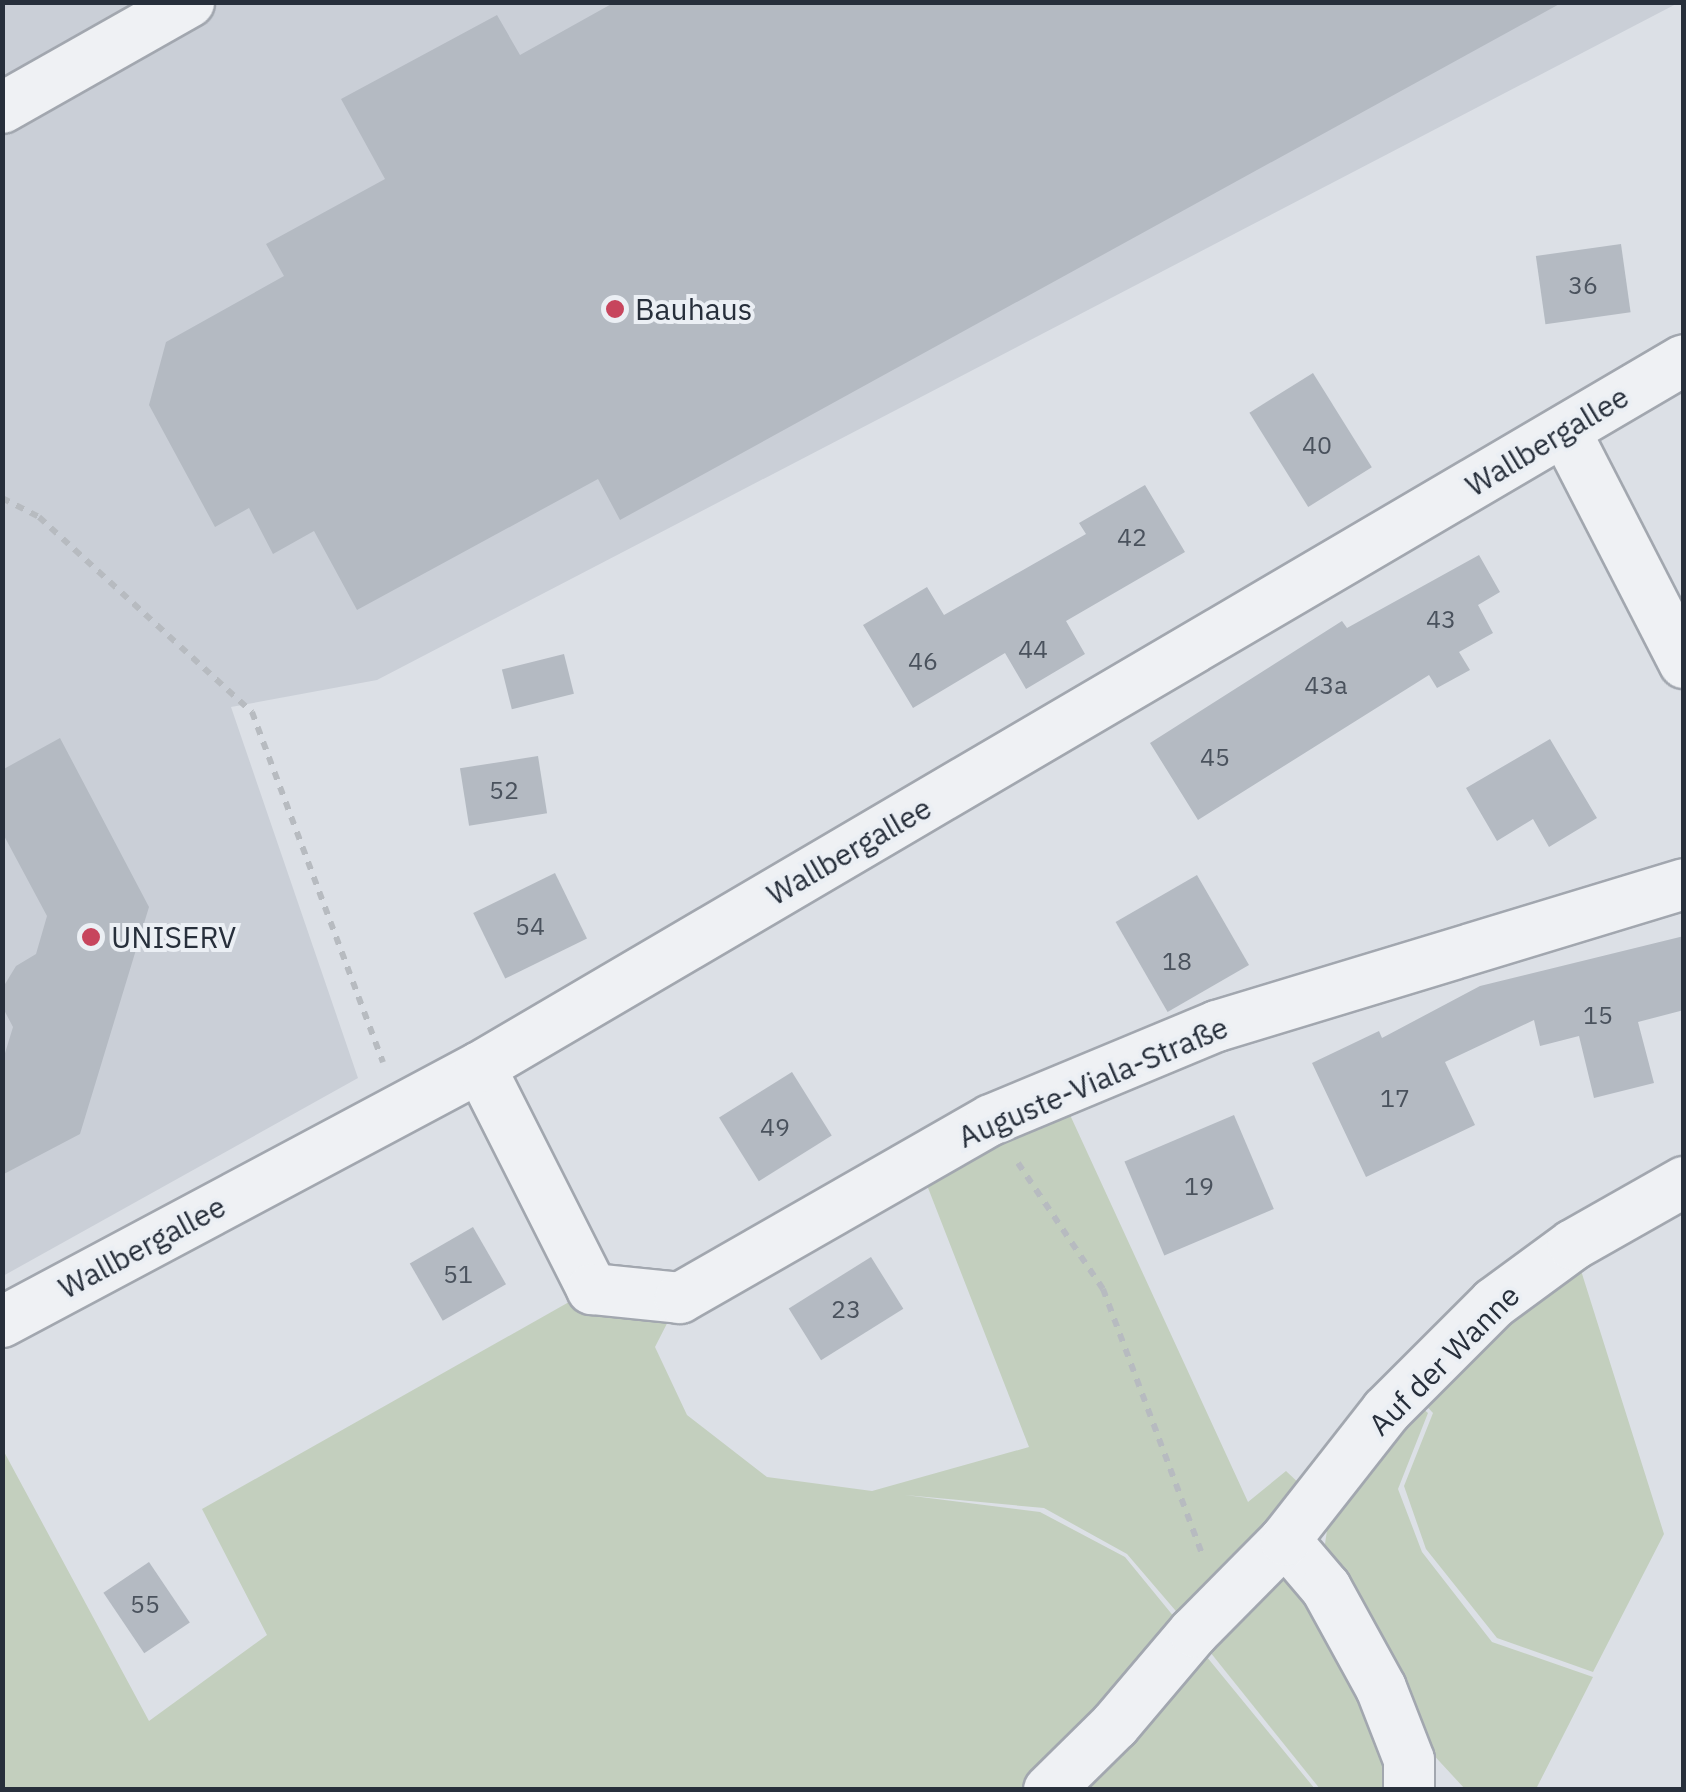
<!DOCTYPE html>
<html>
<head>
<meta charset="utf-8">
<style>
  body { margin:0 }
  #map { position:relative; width:1686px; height:1792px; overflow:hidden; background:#dce0e6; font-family:"IBM Plex Sans",sans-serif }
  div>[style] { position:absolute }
  .built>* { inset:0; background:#cacfd7 }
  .green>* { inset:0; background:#c3cfbe }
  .building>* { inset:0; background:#b4bac2; transform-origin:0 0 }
  .path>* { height:6px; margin-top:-3px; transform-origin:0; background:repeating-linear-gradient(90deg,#b7bbc0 0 8px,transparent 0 16px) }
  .roads { filter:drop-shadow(2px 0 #a2a7af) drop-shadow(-2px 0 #a2a7af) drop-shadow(0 2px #a2a7af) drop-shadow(0 -2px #a2a7af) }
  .street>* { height:50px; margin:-25px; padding:0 25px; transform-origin:25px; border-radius:25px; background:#eff1f4 }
  .dots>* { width:28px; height:28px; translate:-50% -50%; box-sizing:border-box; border:5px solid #ebeff4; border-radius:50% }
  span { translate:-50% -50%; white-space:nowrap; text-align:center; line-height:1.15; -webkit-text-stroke:8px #ebeff4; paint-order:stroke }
  .number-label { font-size:25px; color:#4a525d }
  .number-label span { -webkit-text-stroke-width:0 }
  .poi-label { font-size:30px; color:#272f3b }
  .left { translate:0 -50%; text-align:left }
  .street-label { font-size:30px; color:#272f3b }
  .frame { position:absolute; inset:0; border:5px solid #272f3b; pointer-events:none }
</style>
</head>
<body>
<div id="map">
  <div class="built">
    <div style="clip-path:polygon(3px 3px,1678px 3px,377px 680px,231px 707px,358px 1078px,3px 1276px)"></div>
  </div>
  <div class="green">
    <div style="clip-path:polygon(1065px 1104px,1248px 1502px,1286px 1471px,1303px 1487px,1181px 1617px,1127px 1554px,1044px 1508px,905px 1495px,1040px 1512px,1125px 1557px,1315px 1789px,3px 1789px,2px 1448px,149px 1721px,267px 1635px,202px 1509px,592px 1289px,680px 1298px,655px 1347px,687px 1415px,767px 1477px,872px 1491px,1029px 1447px,923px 1175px)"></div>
    <div style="clip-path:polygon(1578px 1261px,1664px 1534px,1593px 1672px,1497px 1638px,1426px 1549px,1404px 1486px,1433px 1413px,1418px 1397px)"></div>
    <div style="clip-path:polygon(1414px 1401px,1428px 1413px,1398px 1489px,1422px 1552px,1492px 1642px,1593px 1677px,1536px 1789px,1465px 1789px,1428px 1749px,1324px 1551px,1329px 1516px)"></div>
    <div style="clip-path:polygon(1301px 1576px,1380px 1717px,1386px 1789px,1320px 1789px,1202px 1642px,1265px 1582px)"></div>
  </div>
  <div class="building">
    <div style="clip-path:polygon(615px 2px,1563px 2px,620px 520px,598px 479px,357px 610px,314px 531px,273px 554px,249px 508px,215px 527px,149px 405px,166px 342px,284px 276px,266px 244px,385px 179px,341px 99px,497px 15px,520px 55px)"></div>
    <div style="left:1621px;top:244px;width:69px;height:86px;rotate:82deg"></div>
    <div style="left:1313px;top:373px;width:111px;height:75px;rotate:58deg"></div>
    <div style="clip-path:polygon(1145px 485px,1185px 552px,1066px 621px,1085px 654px,1026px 689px,1005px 653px,913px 708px,863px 625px,927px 587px,944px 615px,1086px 534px,1079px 523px)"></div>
    <div style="clip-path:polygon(1479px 555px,1500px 592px,1478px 605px,1493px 633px,1459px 652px,1470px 670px,1437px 688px,1429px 675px,1198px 820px,1150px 743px,1342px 621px,1347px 628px)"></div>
    <div style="left:564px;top:654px;width:41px;height:64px;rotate:76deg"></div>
    <div style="clip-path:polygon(60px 738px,149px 907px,80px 1134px,2px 1175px,2px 1063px,13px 1027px,3px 1008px,2px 989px,16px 966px,36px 954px,47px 916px,2px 832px,2px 770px)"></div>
    <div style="clip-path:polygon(1550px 739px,1597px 818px,1549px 847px,1533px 819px,1497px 841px,1466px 788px)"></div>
    <div style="left:538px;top:756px;width:58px;height:79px;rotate:81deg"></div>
    <div style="left:555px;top:873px;width:73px;height:91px;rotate:64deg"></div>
    <div style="left:1197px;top:875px;width:104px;height:94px;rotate:60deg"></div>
    <div style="clip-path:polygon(1684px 936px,1684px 1010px,1638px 1022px,1654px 1083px,1594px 1098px,1579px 1036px,1540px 1046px,1534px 1020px,1445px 1062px,1475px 1125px,1366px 1177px,1312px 1063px,1379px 1031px,1382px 1038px,1480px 986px)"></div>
    <div style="left:792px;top:1072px;width:75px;height:86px;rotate:58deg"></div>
    <div style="left:1234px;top:1115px;width:102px;height:119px;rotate:67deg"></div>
    <div style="left:473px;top:1227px;width:66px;height:73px;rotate:60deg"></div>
    <div style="left:871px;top:1257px;width:61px;height:97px;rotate:58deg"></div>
    <div style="left:149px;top:1562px;width:73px;height:55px;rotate:56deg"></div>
  </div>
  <div class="path">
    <div style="left:2px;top:498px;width:42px;rotate:27.2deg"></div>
    <div style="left:39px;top:517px;width:289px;rotate:42.5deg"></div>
    <div style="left:252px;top:712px;width:374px;rotate:69.5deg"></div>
    <div style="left:1018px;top:1163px;width:152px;rotate:56deg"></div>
    <div style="left:1103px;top:1289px;width:285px;rotate:69.5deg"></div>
  </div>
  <div class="roads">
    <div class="street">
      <div style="left:2px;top:108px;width:215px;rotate:-29.5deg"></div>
      <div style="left:1565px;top:431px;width:261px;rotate:62.8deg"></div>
      <div style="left:480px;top:1067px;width:249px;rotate:63.2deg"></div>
      <div style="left:592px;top:1289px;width:88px;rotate:5.8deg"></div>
      <div style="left:680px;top:1298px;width:358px;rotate:-29.8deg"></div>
      <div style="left:991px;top:1120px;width:245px;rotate:-22.6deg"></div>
      <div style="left:1217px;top:1026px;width:488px;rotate:-16.9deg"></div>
      <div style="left:2px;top:1322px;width:542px;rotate:-28.08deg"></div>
      <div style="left:480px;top:1067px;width:1396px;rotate:-30.42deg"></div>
      <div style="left:1285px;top:1540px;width:63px;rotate:49.5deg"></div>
      <div style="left:1326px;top:1588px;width:114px;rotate:61.2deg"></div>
      <div style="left:1381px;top:1688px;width:77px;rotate:68.7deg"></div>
      <div style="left:1409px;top:1760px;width:30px;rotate:90deg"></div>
      <div style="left:1049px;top:1790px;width:93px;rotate:-44.6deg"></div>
      <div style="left:1115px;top:1725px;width:122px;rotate:-49.7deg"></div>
      <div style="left:1194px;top:1632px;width:129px;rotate:-45.3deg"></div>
      <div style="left:1285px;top:1540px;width:164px;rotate:-51.9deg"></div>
      <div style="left:1386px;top:1411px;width:153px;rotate:-45deg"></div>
      <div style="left:1494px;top:1303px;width:98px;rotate:-36.3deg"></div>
      <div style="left:1573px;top:1245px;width:128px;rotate:-29.6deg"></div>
    </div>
  </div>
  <div class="dots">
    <div style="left:615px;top:309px;background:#c7455d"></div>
    <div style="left:91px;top:937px;background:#c7455d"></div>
  </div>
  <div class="number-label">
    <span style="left:1583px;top:285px">36</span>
    <span style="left:1317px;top:445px">40</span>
    <span style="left:1132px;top:537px">42</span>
    <span style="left:1441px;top:619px">43</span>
    <span style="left:1033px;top:649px">44</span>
    <span style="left:923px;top:661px">46</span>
    <span style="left:1326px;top:685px">43a</span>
    <span style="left:1215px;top:757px">45</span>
    <span style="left:504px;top:790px">52</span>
    <span style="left:530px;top:926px">54</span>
    <span style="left:1177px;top:961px">18</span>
    <span style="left:1598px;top:1015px">15</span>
    <span style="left:1395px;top:1098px">17</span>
    <span style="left:775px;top:1127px">49</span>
    <span style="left:1199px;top:1186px">19</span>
    <span style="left:458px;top:1274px">51</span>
    <span style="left:846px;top:1309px">23</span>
    <span style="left:145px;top:1604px">55</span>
  </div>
  <div class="poi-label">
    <span class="left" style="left:635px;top:309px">Bauhaus</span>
    <span class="left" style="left:111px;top:937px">UNISERV</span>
  </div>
  <div class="street-label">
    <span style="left:1547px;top:441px;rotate:-31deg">Wallbergallee</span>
    <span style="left:849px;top:851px;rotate:-30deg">Wallbergallee</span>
    <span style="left:1093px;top:1082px;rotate:-23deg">Auguste-Viala-Straße</span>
    <span style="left:142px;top:1247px;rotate:-28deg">Wallbergallee</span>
    <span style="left:1444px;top:1360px;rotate:-45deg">Auf der Wanne</span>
  </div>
  <div class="frame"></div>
</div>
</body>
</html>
